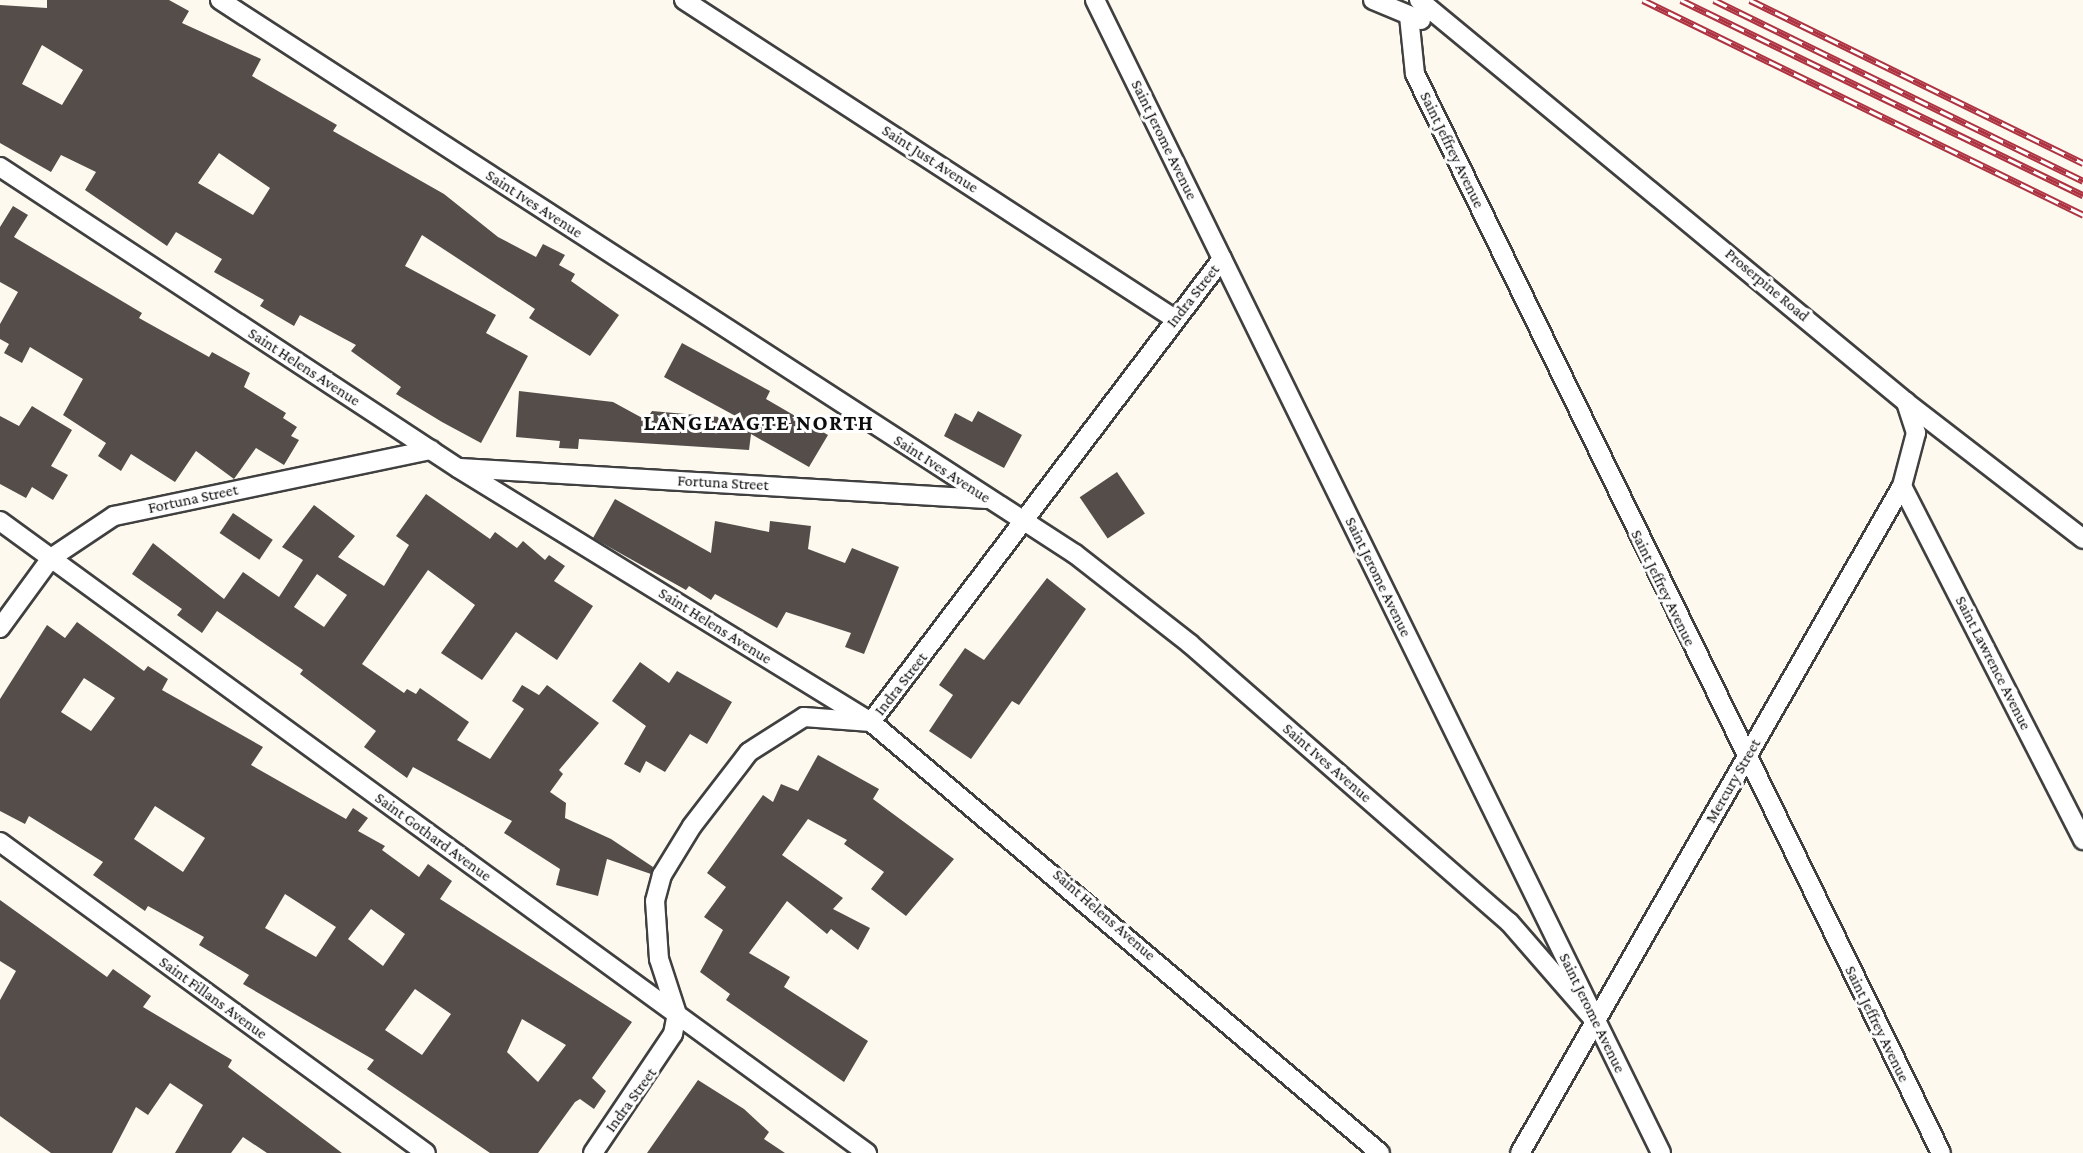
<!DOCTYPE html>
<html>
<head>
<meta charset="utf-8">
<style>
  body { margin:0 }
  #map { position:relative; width:2083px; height:1153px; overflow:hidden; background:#fdf9ee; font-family:"Crimson Pro",serif }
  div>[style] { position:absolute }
  .building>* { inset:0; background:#544d4a; transform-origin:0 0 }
  .roads { filter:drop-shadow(2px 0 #404040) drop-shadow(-2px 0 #404040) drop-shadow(0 2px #404040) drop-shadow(0 -2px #404040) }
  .minor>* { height:18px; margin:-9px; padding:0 9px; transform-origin:9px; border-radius:9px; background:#fff }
  .rail>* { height:7px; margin-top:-3.5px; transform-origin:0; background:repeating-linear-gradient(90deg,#fff 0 14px,#ae3342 0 28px); box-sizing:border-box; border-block:2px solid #ae3342 }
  span { translate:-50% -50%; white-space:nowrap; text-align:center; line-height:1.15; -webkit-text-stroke:6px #fff; paint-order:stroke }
  .street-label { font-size:16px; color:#0d0d0d }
  .district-label { font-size:22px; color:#0d0d0d; font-weight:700; letter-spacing:1.5px }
</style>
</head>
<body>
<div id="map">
  <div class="building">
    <div style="clip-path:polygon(evenodd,47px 0,169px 0,189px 11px,182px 23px,261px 59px,252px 76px,337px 125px,333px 131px,444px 194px,498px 237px,536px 257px,543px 244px,565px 255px,559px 265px,575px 274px,571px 281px,619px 315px,590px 356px,529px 318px,535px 309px,422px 235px,405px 266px,496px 315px,486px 333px,528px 356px,481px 443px,442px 422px,396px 394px,401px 387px,351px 351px,356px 345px,300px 315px,294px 326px,260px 306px,264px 300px,214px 272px,222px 259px,176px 232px,167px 246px,85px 190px,96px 172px,61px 155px,51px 172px,0 143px,0 5px,47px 8px,47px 0,42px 45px,83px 70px,62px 105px,22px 84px,42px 45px,47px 0,219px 153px,270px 188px,253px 215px,198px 183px,219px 153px)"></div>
    <div style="clip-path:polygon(13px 206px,28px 215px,14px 237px,142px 313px,139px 318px,209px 357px,212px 352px,250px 373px,244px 387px,286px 413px,283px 418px,297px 427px,291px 436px,299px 440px,284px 465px,256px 448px,234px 479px,196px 451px,175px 482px,131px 454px,121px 471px,98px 456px,106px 443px,63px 415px,83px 379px,30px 347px,22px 363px,4px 353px,9px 344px,0 339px,0 324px,18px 292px,0 282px,0 227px)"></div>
    <div style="clip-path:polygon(682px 343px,770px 391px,766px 399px,828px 435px,809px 467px,751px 434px,749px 450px,579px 439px,578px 449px,559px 448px,560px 441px,516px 437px,519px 391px,613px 402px,646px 420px,652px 411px,741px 419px,664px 377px)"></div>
    <div style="clip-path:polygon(32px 406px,72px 430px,51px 466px,68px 475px,53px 500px,32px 487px,26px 498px,0 484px,0 416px,19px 426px)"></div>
    <div style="clip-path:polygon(978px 411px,1022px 435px,1004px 468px,944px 436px,955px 413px,972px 422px)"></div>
    <div style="left:1117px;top:472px;width:50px;height:45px;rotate:56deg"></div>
    <div style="clip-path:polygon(evenodd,426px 494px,490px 539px,495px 532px,517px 548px,523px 541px,545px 560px,549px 555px,565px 566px,554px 581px,593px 606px,557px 660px,516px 632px,482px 680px,441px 653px,475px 605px,428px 570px,362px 664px,404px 693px,407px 689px,416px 694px,420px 688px,469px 722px,457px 740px,490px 759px,524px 709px,512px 701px,522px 685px,539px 695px,547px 685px,599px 723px,559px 770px,563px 774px,550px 792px,566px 803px,565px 818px,611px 839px,653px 867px,651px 874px,607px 859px,598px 896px,556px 885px,560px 869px,504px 833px,512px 821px,413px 767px,407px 778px,364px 747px,376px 731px,300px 674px,303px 670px,217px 611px,202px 633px,177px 615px,182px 609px,132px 574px,153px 543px,224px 599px,243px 572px,279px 597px,303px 560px,282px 547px,314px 505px,355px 536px,338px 557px,384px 586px,409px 545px,396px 536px,426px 494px,317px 574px,347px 595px,324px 627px,294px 607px,317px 574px)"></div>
    <div style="clip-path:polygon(615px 499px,711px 553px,715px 521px,769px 532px,770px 521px,811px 526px,808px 549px,845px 563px,852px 548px,899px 567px,864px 654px,845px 647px,851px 633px,786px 612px,777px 628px,715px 594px,711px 600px,689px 586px,686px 590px,593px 538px)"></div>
    <div style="left:233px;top:513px;width:48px;height:24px;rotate:34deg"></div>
    <div style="clip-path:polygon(1047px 578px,1086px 609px,1019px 705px,1012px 701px,971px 759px,929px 731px,953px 695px,939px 685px,965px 648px,984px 660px)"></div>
    <div style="clip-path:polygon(evenodd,77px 622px,144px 671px,148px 666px,168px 679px,162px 690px,263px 747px,251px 765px,346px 819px,353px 808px,368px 818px,358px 831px,385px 846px,382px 850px,419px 877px,428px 864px,452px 881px,440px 899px,632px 1022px,592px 1078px,606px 1091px,594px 1109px,580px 1099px,575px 1102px,538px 1153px,490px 1153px,367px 1069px,374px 1060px,243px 984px,249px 975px,199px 945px,204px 937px,148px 906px,145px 911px,93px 875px,103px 862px,29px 816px,25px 824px,0 811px,0 699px,47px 625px,65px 638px,77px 622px,84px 678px,115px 698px,91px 731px,61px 712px,84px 678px,77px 622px,155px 806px,205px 838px,183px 872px,134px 839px,155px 806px,77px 622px,285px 894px,336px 927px,316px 957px,265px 928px,285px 894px,77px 622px,371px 909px,405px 934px,383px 966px,348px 939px,371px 909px,77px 622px,415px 989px,451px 1014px,422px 1055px,385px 1030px,415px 989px,77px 622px,522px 1019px,566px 1045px,538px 1082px,507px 1052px,522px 1019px)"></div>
    <div style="clip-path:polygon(640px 662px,669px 683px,677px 671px,732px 702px,707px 744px,690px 734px,665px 772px,646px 761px,640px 773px,624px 764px,646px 726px,612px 701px)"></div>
    <div style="clip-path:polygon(818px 755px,879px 789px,873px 799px,954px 859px,906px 916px,871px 889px,884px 872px,844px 844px,847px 840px,808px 819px,782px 855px,843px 898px,833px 909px,870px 928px,858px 950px,831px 929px,827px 934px,787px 901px,749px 953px,790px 977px,784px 987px,868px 1041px,844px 1082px,726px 1000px,730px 994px,700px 972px,723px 930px,704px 917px,726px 887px,707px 873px,763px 795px,773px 802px,781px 784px,798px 791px)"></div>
    <div style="clip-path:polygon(0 900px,107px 977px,113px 969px,151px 996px,143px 1007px,232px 1060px,228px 1067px,342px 1153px,267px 1153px,243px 1137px,231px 1153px,175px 1153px,203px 1105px,170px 1083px,148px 1115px,136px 1107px,112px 1153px,51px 1153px,0 1116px,0 1000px,16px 971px,0 961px)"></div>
    <div style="clip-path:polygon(698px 1080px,744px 1109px,769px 1132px,764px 1139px,785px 1153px,647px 1153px)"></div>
  </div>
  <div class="roads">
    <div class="minor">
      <div style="left:220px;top:0;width:1019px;rotate:32.94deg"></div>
      <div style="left:1075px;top:554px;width:146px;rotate:38deg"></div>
      <div style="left:1190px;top:644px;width:423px;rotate:41.1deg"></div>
      <div style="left:1509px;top:922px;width:133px;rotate:49deg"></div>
      <div style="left:684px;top:0;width:586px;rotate:33.01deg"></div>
      <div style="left:1095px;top:0;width:1284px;rotate:63.85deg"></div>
      <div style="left:1373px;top:0;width:52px;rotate:22.6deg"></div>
      <div style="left:1419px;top:0;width:631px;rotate:39.54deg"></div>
      <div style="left:1906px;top:402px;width:224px;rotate:37.7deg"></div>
      <div style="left:1409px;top:16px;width:58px;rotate:84.1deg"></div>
      <div style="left:1415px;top:74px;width:1200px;rotate:64.01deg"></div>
      <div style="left:0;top:167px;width:548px;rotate:33.31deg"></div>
      <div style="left:458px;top:468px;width:485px;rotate:31.6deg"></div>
      <div style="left:871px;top:722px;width:667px;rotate:40.26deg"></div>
      <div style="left:460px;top:468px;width:527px;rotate:3.37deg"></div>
      <div style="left:1902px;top:486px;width:398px;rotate:62.9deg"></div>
      <div style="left:0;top:521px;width:1073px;rotate:36.09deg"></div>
      <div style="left:0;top:628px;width:87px;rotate:-53.9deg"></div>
      <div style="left:51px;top:558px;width:76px;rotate:-33.7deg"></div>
      <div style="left:114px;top:516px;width:324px;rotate:-11.8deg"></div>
      <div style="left:0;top:842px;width:527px;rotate:36.13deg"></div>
      <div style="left:593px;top:1153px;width:143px;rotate:-56.1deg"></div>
      <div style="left:673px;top:1034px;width:20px;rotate:-79deg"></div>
      <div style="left:677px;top:1014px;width:58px;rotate:-108.1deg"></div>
      <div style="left:659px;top:959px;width:58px;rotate:-93.9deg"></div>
      <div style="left:655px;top:901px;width:27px;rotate:-75deg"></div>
      <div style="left:662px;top:875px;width:57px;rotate:-58.5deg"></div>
      <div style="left:692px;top:826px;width:93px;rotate:-52.4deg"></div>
      <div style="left:749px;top:752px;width:65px;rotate:-32.5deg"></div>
      <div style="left:804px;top:717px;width:67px;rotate:4.3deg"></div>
      <div style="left:871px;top:722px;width:581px;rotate:-52.83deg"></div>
      <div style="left:1520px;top:1153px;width:769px;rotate:-60.2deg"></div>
      <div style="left:1902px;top:486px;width:55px;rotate:-75.2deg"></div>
      <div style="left:1916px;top:433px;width:33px;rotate:-108deg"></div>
    </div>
  </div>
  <div class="rail">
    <div style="left:1643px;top:0;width:490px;rotate:26deg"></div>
    <div style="left:1681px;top:0;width:447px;rotate:25.9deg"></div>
    <div style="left:1714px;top:0;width:411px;rotate:26.1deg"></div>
    <div style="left:1750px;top:0;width:371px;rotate:26.1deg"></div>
  </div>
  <div class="street-label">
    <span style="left:1164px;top:140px;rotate:64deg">Saint Jerome Avenue</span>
    <span style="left:1452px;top:150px;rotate:64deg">Saint Jeffrey Avenue</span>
    <span style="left:930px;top:159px;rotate:33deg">Saint Just Avenue</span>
    <span style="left:534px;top:204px;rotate:33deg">Saint Ives Avenue</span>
    <span style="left:1767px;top:285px;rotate:40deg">Proserpine Road</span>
    <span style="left:1193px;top:296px;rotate:-52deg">Indra Street</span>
    <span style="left:304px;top:367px;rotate:33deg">Saint Helens Avenue</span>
    <span style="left:942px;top:469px;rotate:33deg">Saint Ives Avenue</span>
    <span style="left:723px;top:483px;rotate:3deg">Fortuna Street</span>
    <span style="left:193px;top:499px;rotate:-12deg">Fortuna Street</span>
    <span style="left:1378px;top:577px;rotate:64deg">Saint Jerome Avenue</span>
    <span style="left:1663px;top:588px;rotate:64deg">Saint Jeffrey Avenue</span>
    <span style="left:715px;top:626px;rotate:32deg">Saint Helens Avenue</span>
    <span style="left:1993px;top:663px;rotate:63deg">Saint Lawrence Avenue</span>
    <span style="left:901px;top:684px;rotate:-52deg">Indra Street</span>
    <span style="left:1327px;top:763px;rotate:41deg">Saint Ives Avenue</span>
    <span style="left:1733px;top:781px;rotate:-60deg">Mercury Street</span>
    <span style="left:433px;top:837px;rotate:36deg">Saint Gothard Avenue</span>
    <span style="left:1104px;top:915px;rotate:41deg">Saint Helens Avenue</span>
    <span style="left:213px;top:998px;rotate:36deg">Saint Fillans Avenue</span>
    <span style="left:1592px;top:1013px;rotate:64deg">Saint Jerome Avenue</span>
    <span style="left:1877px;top:1024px;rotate:64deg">Saint Jeffrey Avenue</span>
    <span style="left:631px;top:1100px;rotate:-54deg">Indra Street</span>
  </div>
  <div class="district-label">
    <span style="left:759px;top:423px">LANGLAAGTE NORTH</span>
  </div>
</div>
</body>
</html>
